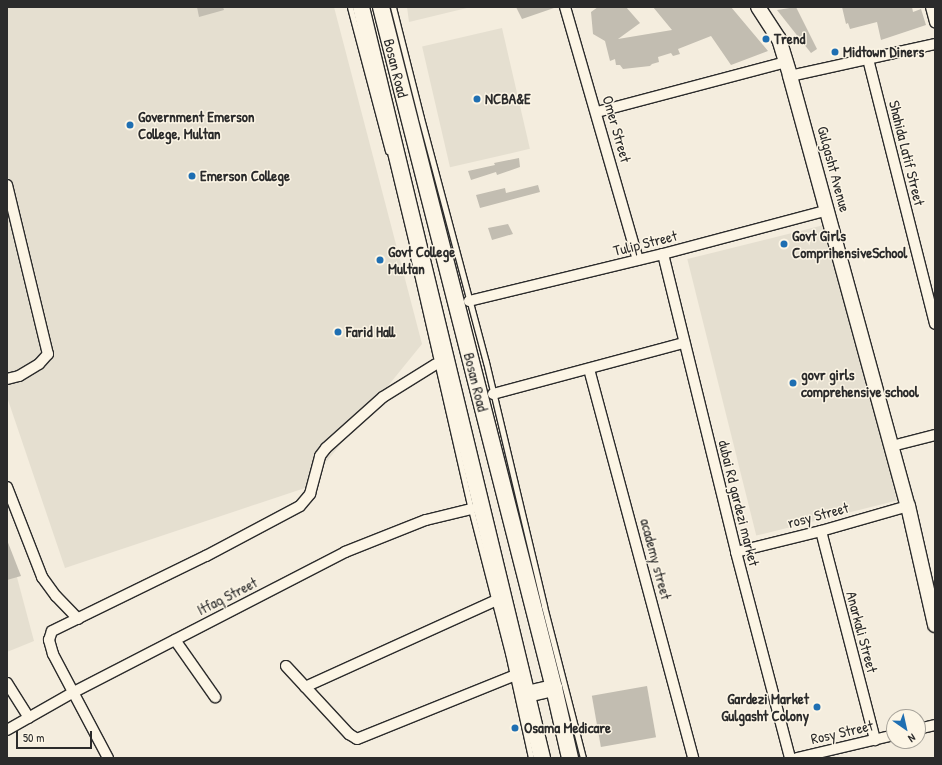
<!DOCTYPE html>
<html>
<head>
<meta charset="utf-8">
<style>
  body { margin:0 }
  #map { position:relative; width:942px; height:765px; overflow:hidden; background:#f4edde; font-family:"Patrick Hand",sans-serif }
  div>[style] { position:absolute }
  .built>* { inset:0; background:#e5dfd0; transform-origin:0 0 }
  .building>* { inset:0; background:#c2bdb1; transform-origin:0 0 }
  .roads { filter:drop-shadow(1px 0 #2b2b2b) drop-shadow(-1px 0 #2b2b2b) drop-shadow(0 1px #2b2b2b) drop-shadow(0 -1px #2b2b2b) }
  .lane>* { height:5px; margin:-2.5px; padding:0 2.5px; transform-origin:2.5px; border-radius:2.5px; background:#fcf5e5 }
  .street>* { height:10px; margin:-5px; padding:0 5px; transform-origin:5px; border-radius:5px; background:#fcf5e5 }
  .secondary>* { height:14px; margin:-7px; padding:0 7px; transform-origin:7px; border-radius:7px; background:#fcf5e5 }
  .primary>* { height:16px; margin:-8px; padding:0 8px; transform-origin:8px; border-radius:8px; background:#fcf5e5 }
  .dots>* { width:11px; height:11px; translate:-50% -50%; box-sizing:border-box; border:2px solid #fcf5e5; border-radius:50% }
  span { translate:-50% -50%; white-space:nowrap; text-align:center; line-height:1.15; -webkit-text-stroke:3px #fcf5e5; paint-order:stroke }
  .poi-label { font-size:15px; color:#2b2b2b; font-weight:700 }
  .left { translate:0 -50%; text-align:left }
  .right { translate:-100% -50%; text-align:right }
  .street-label { font-size:15px; color:#2b2b2b }
  .frame { position:absolute; inset:0; border:8px solid #2b2b2b; pointer-events:none }
  .north { position:absolute; left:886px; top:709px; width:40px; height:40px; box-sizing:border-box; background:#fcf5e5; border:1px solid #a8a49b; border-radius:50%; rotate:146deg; font-size:11px; font-weight:700; line-height:16px; text-align:center; color:#2b2b2b }
  .north::after { content:''; display:block; margin:auto; width:14px; height:18px; background:#1f6fb2; clip-path:polygon(50% 0,100% 100%,50% 72%,0 100%) }
  .scale { position:absolute; left:16px; top:731px; width:76px; height:18px; box-sizing:border-box; border:2px solid #2b2b2b; border-top:0; padding-left:5px; font-size:12px; line-height:14px; white-space:nowrap; color:#2b2b2b; -webkit-text-stroke:3px #fcf5e5; paint-order:stroke }
</style>
</head>
<body>
<div id="map">
  <div class="built">
    <div style="clip-path:polygon(7px 7px,334px 7px,422px 344px,305px 488px,65px 568px,7px 397px)"></div>
    <div style="clip-path:polygon(407px 7px,471px 7px,409px 22px)"></div>
    <div style="left:502px;top:28px;width:124px;height:82px;rotate:77deg"></div>
    <div style="left:828px;top:224px;width:285px;height:145px;rotate:76deg"></div>
    <div style="clip-path:polygon(7px 540px,34px 641px,7px 652px)"></div>
  </div>
  <div class="building">
    <div style="clip-path:polygon(197px 7px,223px 7px,224px 10px,199px 17px)"></div>
    <div style="clip-path:polygon(516px 7px,553px 7px,554px 8px,522px 19px)"></div>
    <div style="clip-path:polygon(598px 7px,626px 7px,640px 23px,618px 39px,672px 30px,653px 7px,731px 7px,768px 51px,731px 65px,711px 36px,678px 49px,680px 54px,673px 56px,671px 53px,658px 57px,659px 62px,652px 64px,650px 66px,623px 69px,620px 65px,616px 65px,615px 59px,610px 61px,605px 41px,593px 34px,591px 12px)"></div>
    <div style="clip-path:polygon(796px 7px,817px 49px,811px 53px,777px 10px)"></div>
    <div style="clip-path:polygon(842px 7px,912px 7px,913px 12px,921px 9px,926px 25px,881px 40px,877px 22px,850px 29px,848px 23px,846px 24px)"></div>
    <div style="clip-path:polygon(519px 158px,520px 167px,497px 175px,496px 172px,471px 180px,468px 171px,495px 165px,494px 163px)"></div>
    <div style="clip-path:polygon(538px 185px,540px 192px,480px 208px,476px 195px,505px 188px,506px 193px)"></div>
    <div style="clip-path:polygon(508px 224px,513px 234px,492px 240px,488px 228px)"></div>
    <div style="clip-path:polygon(7px 540px,21px 576px,7px 580px)"></div>
    <div style="left:647px;top:686px;width:52px;height:56px;rotate:80deg"></div>
  </div>
  <div class="roads">
    <div class="lane">
      <div style="left:350px;top:7px;width:149px;rotate:75.2deg"></div>
      <div style="left:393px;top:7px;width:114px;rotate:75.8deg"></div>
      <div style="left:421px;top:118px;width:253px;rotate:75.1deg"></div>
      <div style="left:486px;top:362px;width:251px;rotate:76.6deg"></div>
      <div style="left:544px;top:606px;width:157px;rotate:75.6deg"></div>
      <div style="left:412px;top:252px;width:264px;rotate:77.1deg"></div>
      <div style="left:471px;top:509px;width:149px;rotate:75.6deg"></div>
      <div style="left:508px;top:653px;width:107px;rotate:77.6deg"></div>
    </div>
    <div class="street">
      <div style="left:565px;top:7px;width:263px;rotate:73.9deg"></div>
      <div style="left:931px;top:7px;width:16px;rotate:75deg"></div>
      <div style="left:868px;top:59px;width:273px;rotate:75.8deg"></div>
      <div style="left:790px;top:76px;width:148px;rotate:-12.4deg"></div>
      <div style="left:597px;top:112px;width:196px;rotate:-14.8deg"></div>
      <div style="left:7px;top:185px;width:174px;rotate:76.4deg"></div>
      <div style="left:48px;top:354px;width:13px;rotate:132deg"></div>
      <div style="left:39px;top:364px;width:23px;rotate:149deg"></div>
      <div style="left:19px;top:376px;width:12px;rotate:166deg"></div>
      <div style="left:663px;top:254px;width:307px;rotate:76.2deg"></div>
      <div style="left:736px;top:552px;width:213px;rotate:75.3deg"></div>
      <div style="left:469px;top:301px;width:200px;rotate:-13.6deg"></div>
      <div style="left:663px;top:254px;width:171px;rotate:-14.9deg"></div>
      <div style="left:589px;top:369px;width:403px;rotate:75deg"></div>
      <div style="left:493px;top:394px;width:197px;rotate:-15deg"></div>
      <div style="left:892px;top:446px;width:44px;rotate:-14.3deg"></div>
      <div style="left:7px;top:487px;width:97px;rotate:68.7deg"></div>
      <div style="left:42px;top:577px;width:24px;rotate:54deg"></div>
      <div style="left:56px;top:596px;width:32px;rotate:46deg"></div>
      <div style="left:821px;top:531px;width:216px;rotate:75.5deg"></div>
      <div style="left:736px;top:552px;width:88px;rotate:-13.9deg"></div>
      <div style="left:821px;top:531px;width:91px;rotate:-16deg"></div>
      <div style="left:175px;top:640px;width:70px;rotate:54.9deg"></div>
      <div style="left:286px;top:666px;width:93px;rotate:47.2deg"></div>
      <div style="left:349px;top:734px;width:9px;rotate:32deg"></div>
      <div style="left:357px;top:739px;width:168px;rotate:-22deg"></div>
      <div style="left:7px;top:683px;width:41px;rotate:57.8deg"></div>
      <div style="left:305px;top:687px;width:209px;rotate:-24.4deg"></div>
      <div style="left:918px;top:729px;width:17px;rotate:-13deg"></div>
      <div style="left:7px;top:730px;width:77px;rotate:-29.6deg"></div>
      <div style="left:74px;top:692px;width:305px;rotate:-27.3deg"></div>
      <div style="left:345px;top:552px;width:87px;rotate:-21.6deg"></div>
      <div style="left:426px;top:520px;width:46px;rotate:-13.7deg"></div>
      <div style="left:108px;top:758px;width:118px;rotate:-117.9deg"></div>
      <div style="left:53px;top:654px;width:15px;rotate:-106deg"></div>
      <div style="left:49px;top:640px;width:9px;rotate:-72deg"></div>
      <div style="left:52px;top:631px;width:171px;rotate:-26deg"></div>
      <div style="left:206px;top:556px;width:106px;rotate:-28deg"></div>
      <div style="left:300px;top:506px;width:16px;rotate:-50deg"></div>
      <div style="left:310px;top:494px;width:39px;rotate:-75deg"></div>
      <div style="left:320px;top:456px;width:10px;rotate:-53deg"></div>
      <div style="left:326px;top:448px;width:76px;rotate:-41.8deg"></div>
      <div style="left:383px;top:397px;width:62px;rotate:-31.9deg"></div>
      <div style="left:797px;top:758px;width:100px;rotate:-13.3deg"></div>
    </div>
    <div class="secondary">
      <div style="left:758px;top:7px;width:38px;rotate:57deg"></div>
      <div style="left:779px;top:39px;width:39px;rotate:73deg"></div>
      <div style="left:790px;top:76px;width:446px;rotate:74.7deg"></div>
      <div style="left:908px;top:506px;width:122px;rotate:77.2deg"></div>
    </div>
    <div class="primary">
      <div style="left:361px;top:7px;width:773px;rotate:76.45deg"></div>
      <div style="left:381px;top:7px;width:703px;rotate:75.75deg"></div>
      <div style="left:554px;top:688px;width:72px;rotate:77.1deg"></div>
      <div style="left:527px;top:694px;width:28px;rotate:-13deg"></div>
    </div>
  </div>
  <div class="dots">
    <div style="left:766px;top:39px;background:#1f6fb2"></div>
    <div style="left:835px;top:52px;background:#1f6fb2"></div>
    <div style="left:477px;top:99px;background:#1f6fb2"></div>
    <div style="left:130px;top:125px;background:#1f6fb2"></div>
    <div style="left:192px;top:176px;background:#1f6fb2"></div>
    <div style="left:784px;top:244px;background:#1f6fb2"></div>
    <div style="left:380px;top:260px;background:#1f6fb2"></div>
    <div style="left:338px;top:332px;background:#1f6fb2"></div>
    <div style="left:793px;top:383px;background:#1f6fb2"></div>
    <div style="left:817px;top:707px;background:#1f6fb2"></div>
    <div style="left:515px;top:728px;background:#1f6fb2"></div>
  </div>
  <div class="poi-label">
    <span class="left" style="left:774px;top:39px">Trend</span>
    <span class="left" style="left:843px;top:52px">Midtown Diners</span>
    <span class="left" style="left:485px;top:99px">NCBA&amp;E</span>
    <span class="left" style="left:138px;top:125px">Government Emerson<br>College, Multan</span>
    <span class="left" style="left:200px;top:176px">Emerson College</span>
    <span class="left" style="left:792px;top:244px">Govt Girls<br>ComprihensiveSchool</span>
    <span class="left" style="left:388px;top:260px">Govt College<br>Multan</span>
    <span class="left" style="left:346px;top:332px">Farid Hall</span>
    <span class="left" style="left:801px;top:383px">govr girls<br>comprehensive school</span>
    <span class="right" style="left:809px;top:707px">Gardezi Market<br>Gulgasht Colony</span>
    <span class="left" style="left:524px;top:728px">Osama Medicare</span>
  </div>
  <div class="street-label">
    <span style="left:396px;top:68px;rotate:76deg">Bosan Road</span>
    <span style="left:617px;top:129px;rotate:74deg">Omer Street</span>
    <span style="left:907px;top:153px;rotate:76deg">Shahida Latif Street</span>
    <span style="left:834px;top:169px;rotate:75deg">Gulgasht Avenue</span>
    <span style="left:645px;top:243px;rotate:-14deg">Tulip Street</span>
    <span style="left:476px;top:382px;rotate:76deg">Bosan Road</span>
    <span style="left:739px;top:503px;rotate:76deg">dubai Rd gardezi market</span>
    <span style="left:818px;top:515px;rotate:-15deg">rosy Street</span>
    <span style="left:656px;top:559px;rotate:75deg">academy street</span>
    <span style="left:227px;top:596px;rotate:-27deg">Itfaq Street</span>
    <span style="left:862px;top:632px;rotate:75deg">Anarkali Street</span>
    <span style="left:842px;top:732px;rotate:-13deg">Rosy Street</span>
  </div>
  <div class="frame"></div>
  <div class="north">N</div>
  <div class="scale">50 m</div>
</div>
</body>
</html>
